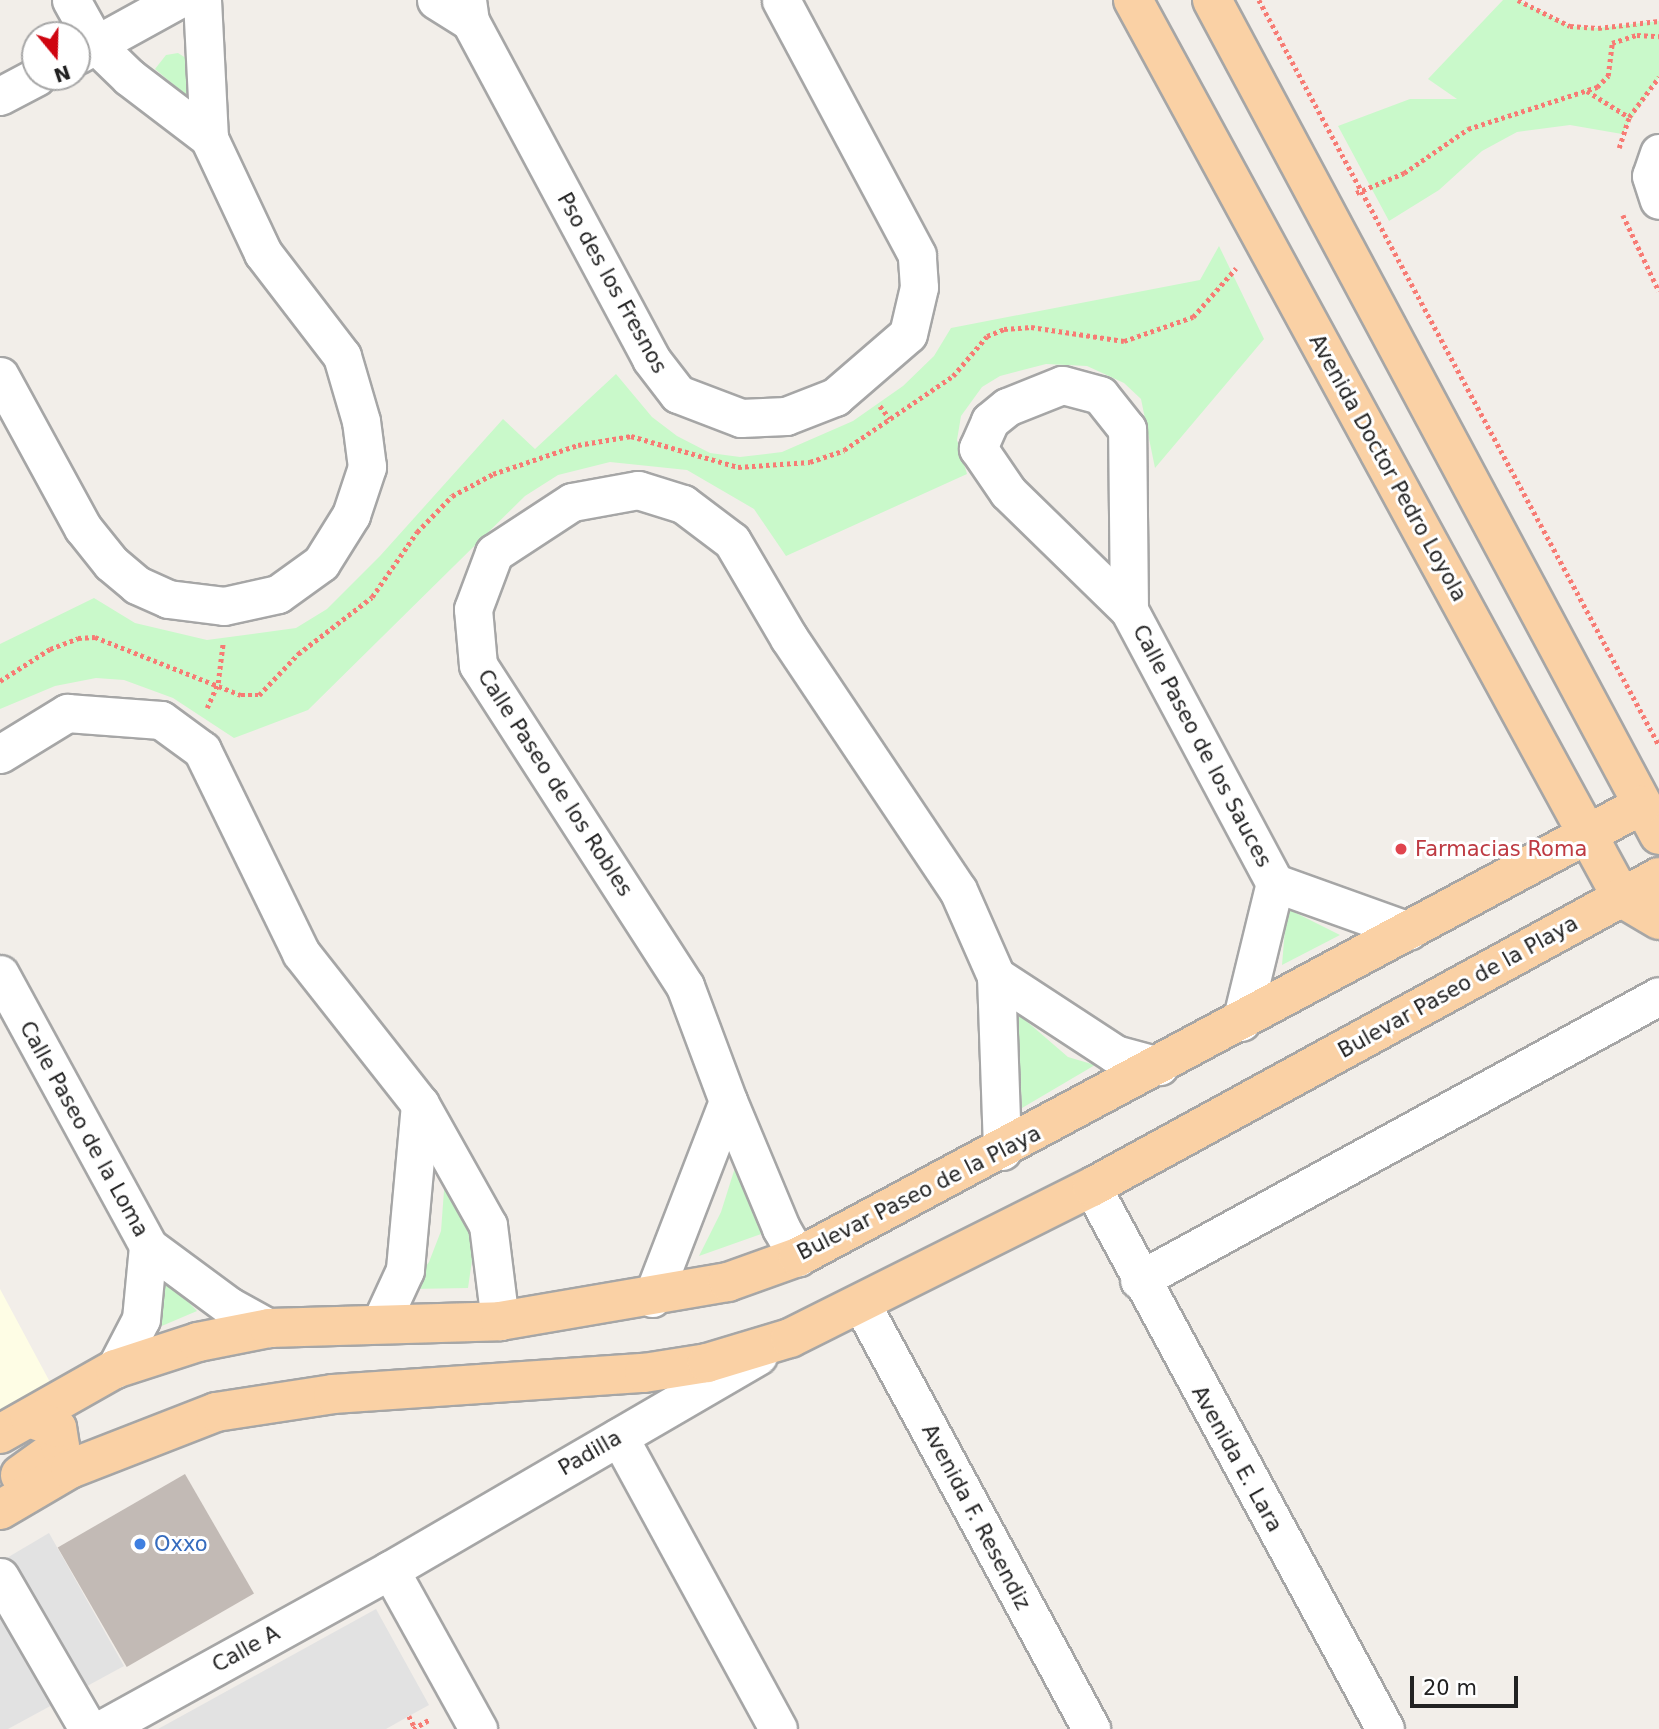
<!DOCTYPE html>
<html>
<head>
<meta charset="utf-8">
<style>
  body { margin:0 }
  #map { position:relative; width:1659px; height:1729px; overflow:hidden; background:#f2eee9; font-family:"DejaVu Sans",sans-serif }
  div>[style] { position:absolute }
  .education>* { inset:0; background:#fefde5 }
  .park>* { inset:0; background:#c9f9ca }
  .parking>* { inset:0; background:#e2e2e2 }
  .building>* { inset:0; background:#c2bab5; transform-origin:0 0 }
  .path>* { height:4.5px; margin-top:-2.25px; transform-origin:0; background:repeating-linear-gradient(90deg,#f77b74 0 3.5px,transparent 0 7px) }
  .roads { filter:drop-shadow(2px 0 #a6a6a6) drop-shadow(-2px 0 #a6a6a6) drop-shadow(0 2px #a6a6a6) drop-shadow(0 -2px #a6a6a6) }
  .minor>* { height:37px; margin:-18.5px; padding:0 18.5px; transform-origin:18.5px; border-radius:18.5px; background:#fff }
  .major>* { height:38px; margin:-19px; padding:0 19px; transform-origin:19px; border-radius:19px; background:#fad1a5 }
  .dots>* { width:19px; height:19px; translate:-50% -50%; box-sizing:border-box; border:4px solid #fff; border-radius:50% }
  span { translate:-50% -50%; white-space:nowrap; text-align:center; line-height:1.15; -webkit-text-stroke:6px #fff; paint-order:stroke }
  .street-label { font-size:21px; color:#222 }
  .health-label { font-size:21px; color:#be3a42 }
  .left { translate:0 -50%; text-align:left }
  .shop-label { font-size:21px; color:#366cbe }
  .north { position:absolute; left:21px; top:21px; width:70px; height:70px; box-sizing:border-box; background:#fff; border:2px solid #a7a7a7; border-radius:50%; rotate:161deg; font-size:19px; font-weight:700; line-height:28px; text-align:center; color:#222 }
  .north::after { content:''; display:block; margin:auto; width:24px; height:32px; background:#cf0510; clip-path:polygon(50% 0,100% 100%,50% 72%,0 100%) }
  .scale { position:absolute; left:1410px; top:1676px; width:108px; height:32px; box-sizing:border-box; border:4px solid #222; border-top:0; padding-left:9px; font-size:21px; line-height:24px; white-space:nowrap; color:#222; -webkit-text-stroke:5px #fff; paint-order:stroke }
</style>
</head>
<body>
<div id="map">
  <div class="education">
    <div style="clip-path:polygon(0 1289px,51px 1384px,0 1410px)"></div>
  </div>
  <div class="park">
    <div style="clip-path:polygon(1503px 0,1518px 0,1570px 26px,1598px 28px,1659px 21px,1659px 77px,1622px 134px,1570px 125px,1517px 132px,1482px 151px,1439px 190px,1389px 221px,1338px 126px,1410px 99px,1457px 99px,1428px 79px)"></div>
    <div style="clip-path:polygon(178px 53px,189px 60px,194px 102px,155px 69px,166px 55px)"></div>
    <div style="clip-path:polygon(1219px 246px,1264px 339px,1155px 468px,1141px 399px,1124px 383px,1087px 366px,1046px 364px,1000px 376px,982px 387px,961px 416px,957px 440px,967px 474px,786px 556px,754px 509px,687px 470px,610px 462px,558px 475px,525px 496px,308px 710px,234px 738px,173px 698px,124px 680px,96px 678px,55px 686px,0 709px,0 644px,94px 598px,135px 623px,207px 640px,296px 628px,327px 609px,380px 556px,503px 419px,535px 449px,616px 374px,652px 417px,677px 436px,710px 453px,740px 457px,782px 452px,853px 421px,903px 386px,934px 356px,951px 328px,1200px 280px)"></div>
    <div style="clip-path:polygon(1287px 905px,1294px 912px,1340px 935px,1282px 965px)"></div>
    <div style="clip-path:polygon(1017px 1013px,1068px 1057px,1095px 1065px,1022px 1108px)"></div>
    <div style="clip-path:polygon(739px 1155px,764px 1233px,699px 1256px,721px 1212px)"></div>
    <div style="clip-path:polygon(445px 1177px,471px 1230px,473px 1253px,468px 1288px,410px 1289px,429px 1262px,441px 1231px)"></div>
    <div style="clip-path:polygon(163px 1276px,197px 1311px,157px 1328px)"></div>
  </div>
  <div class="parking">
    <div style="clip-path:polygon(49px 1533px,124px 1666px,8px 1729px,0 1729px,0 1562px)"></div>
    <div style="clip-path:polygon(376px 1609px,429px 1705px,409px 1716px,386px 1729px,158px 1729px)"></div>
  </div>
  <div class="building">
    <div style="left:185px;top:1474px;width:138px;height:147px;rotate:60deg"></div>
  </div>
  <div class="path">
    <div style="left:1259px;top:0;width:846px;rotate:61.77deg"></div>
    <div style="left:1518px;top:0;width:58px;rotate:26.6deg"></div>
    <div style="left:1570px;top:26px;width:28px;rotate:4deg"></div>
    <div style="left:1598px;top:28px;width:61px;rotate:-6.5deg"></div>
    <div style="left:1587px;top:91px;width:49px;rotate:31.8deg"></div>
    <div style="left:1619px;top:148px;width:33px;rotate:-72deg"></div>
    <div style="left:1629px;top:117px;width:50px;rotate:-53.1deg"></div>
    <div style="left:1356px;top:193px;width:52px;rotate:-22.6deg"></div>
    <div style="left:1404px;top:173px;width:78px;rotate:-34.5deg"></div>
    <div style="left:1468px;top:129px;width:136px;rotate:-18deg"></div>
    <div style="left:1597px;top:87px;width:16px;rotate:-45deg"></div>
    <div style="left:1608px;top:76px;width:33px;rotate:-83deg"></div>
    <div style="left:1612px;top:43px;width:26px;rotate:-18deg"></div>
    <div style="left:1637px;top:35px;width:22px;rotate:3deg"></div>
    <div style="left:1623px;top:215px;width:84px;rotate:64.7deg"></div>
    <div style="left:880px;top:406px;width:16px;rotate:52deg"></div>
    <div style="left:0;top:681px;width:59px;rotate:-32.6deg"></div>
    <div style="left:50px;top:649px;width:30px;rotate:-21deg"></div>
    <div style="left:78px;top:638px;width:17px;rotate:-3deg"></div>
    <div style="left:95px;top:637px;width:157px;rotate:21.7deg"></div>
    <div style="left:241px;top:695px;width:18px"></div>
    <div style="left:259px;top:695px;width:57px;rotate:-46.4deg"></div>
    <div style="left:298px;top:654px;width:93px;rotate:-37.6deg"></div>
    <div style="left:372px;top:597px;width:79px;rotate:-55.3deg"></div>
    <div style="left:417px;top:532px;width:50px;rotate:-45.8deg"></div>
    <div style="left:452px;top:496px;width:47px;rotate:-28.2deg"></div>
    <div style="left:493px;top:474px;width:90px;rotate:-18.8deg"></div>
    <div style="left:578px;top:445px;width:54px;rotate:-9.6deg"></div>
    <div style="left:631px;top:436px;width:111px;rotate:16.2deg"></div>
    <div style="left:738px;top:467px;width:72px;rotate:-4deg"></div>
    <div style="left:810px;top:462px;width:36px;rotate:-19deg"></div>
    <div style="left:844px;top:450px;width:132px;rotate:-34.2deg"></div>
    <div style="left:953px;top:376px;width:52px;rotate:-49.6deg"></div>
    <div style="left:987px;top:336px;width:18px;rotate:-22deg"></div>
    <div style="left:1004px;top:329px;width:27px;rotate:-4deg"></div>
    <div style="left:1031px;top:327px;width:94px;rotate:8.6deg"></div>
    <div style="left:1124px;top:341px;width:73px;rotate:-19.2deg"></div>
    <div style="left:1193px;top:317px;width:65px;rotate:-48.7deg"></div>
    <div style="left:207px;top:708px;width:27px;rotate:-66deg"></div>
    <div style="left:218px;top:683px;width:41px;rotate:-83deg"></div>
    <div style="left:409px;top:1716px;width:13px;rotate:63deg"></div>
    <div style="left:413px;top:1729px;width:20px;rotate:-30deg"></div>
  </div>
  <div class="roads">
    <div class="minor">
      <div style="left:71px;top:0;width:51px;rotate:60.9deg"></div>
      <div style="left:96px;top:45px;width:46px;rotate:44.1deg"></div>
      <div style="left:129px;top:77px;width:101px;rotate:37.3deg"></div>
      <div style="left:436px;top:0;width:40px;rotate:32deg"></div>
      <div style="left:467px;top:0;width:21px;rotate:82deg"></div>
      <div style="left:470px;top:21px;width:383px;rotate:61.8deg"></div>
      <div style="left:651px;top:359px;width:44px;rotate:52.4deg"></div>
      <div style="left:678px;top:394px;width:67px;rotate:20.9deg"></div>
      <div style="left:741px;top:418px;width:45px;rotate:-2.5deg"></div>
      <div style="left:786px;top:416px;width:53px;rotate:-21.2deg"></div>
      <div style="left:835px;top:397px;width:96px;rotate:-40.8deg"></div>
      <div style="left:908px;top:334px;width:48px;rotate:-76.8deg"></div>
      <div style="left:919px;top:287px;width:32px;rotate:-94deg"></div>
      <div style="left:917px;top:255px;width:289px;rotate:-118.1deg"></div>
      <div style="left:77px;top:55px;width:114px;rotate:-28.8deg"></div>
      <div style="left:0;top:96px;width:41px;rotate:-27.8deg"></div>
      <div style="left:1659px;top:153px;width:24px;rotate:109deg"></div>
      <div style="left:1651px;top:176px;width:25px;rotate:72deg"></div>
      <div style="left:0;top:376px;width:173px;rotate:61.4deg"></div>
      <div style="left:83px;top:528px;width:45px;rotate:51.3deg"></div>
      <div style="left:111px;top:563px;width:34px;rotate:40deg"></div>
      <div style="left:137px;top:585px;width:34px;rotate:24deg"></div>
      <div style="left:168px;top:599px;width:56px;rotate:7.1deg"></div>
      <div style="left:224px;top:606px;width:55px;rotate:-12.5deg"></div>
      <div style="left:278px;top:594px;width:53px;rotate:-35.8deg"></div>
      <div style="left:321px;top:563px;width:57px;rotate:-58deg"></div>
      <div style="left:351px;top:515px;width:51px;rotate:-71.6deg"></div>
      <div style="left:367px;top:467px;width:46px;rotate:-97.4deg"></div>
      <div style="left:361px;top:421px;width:68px;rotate:-106.3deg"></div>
      <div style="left:342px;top:356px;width:130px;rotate:-127.5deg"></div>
      <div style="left:263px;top:253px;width:127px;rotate:-115.2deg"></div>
      <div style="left:209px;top:138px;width:138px;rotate:-92.9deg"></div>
      <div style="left:1129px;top:610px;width:181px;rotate:-90.6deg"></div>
      <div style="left:1127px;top:429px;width:43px;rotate:-128.5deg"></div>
      <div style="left:1100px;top:395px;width:39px;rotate:-165deg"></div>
      <div style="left:1062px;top:385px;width:59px;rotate:158.2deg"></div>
      <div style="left:1007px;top:407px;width:22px;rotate:141deg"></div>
      <div style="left:990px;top:421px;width:30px;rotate:114deg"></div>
      <div style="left:978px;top:448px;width:53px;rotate:55.7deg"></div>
      <div style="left:1008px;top:492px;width:169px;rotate:44.3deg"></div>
      <div style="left:1129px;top:610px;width:310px;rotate:61.9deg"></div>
      <div style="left:1275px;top:883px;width:142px;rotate:19.7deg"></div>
      <div style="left:0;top:754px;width:79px;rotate:-31.5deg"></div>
      <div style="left:67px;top:713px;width:94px;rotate:4.3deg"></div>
      <div style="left:161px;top:720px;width:51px;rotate:36.2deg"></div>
      <div style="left:202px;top:750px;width:226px;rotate:64deg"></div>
      <div style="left:301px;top:953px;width:192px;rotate:51.8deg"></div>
      <div style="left:420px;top:1104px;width:167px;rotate:95.2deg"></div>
      <div style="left:405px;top:1270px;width:57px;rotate:114.8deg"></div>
      <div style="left:0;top:974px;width:310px;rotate:61.4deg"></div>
      <div style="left:148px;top:1246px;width:101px;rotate:36.5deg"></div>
      <div style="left:229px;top:1306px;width:46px;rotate:28.8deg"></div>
      <div style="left:996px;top:976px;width:142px;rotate:33.2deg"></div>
      <div style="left:1115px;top:1054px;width:46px;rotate:15.3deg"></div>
      <div style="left:1241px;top:1022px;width:143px;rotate:-76.3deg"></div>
      <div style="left:728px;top:1101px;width:138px;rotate:67.3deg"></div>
      <div style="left:781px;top:1228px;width:34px;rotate:60deg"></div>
      <div style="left:420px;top:1104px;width:139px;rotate:60.7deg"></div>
      <div style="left:488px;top:1225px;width:97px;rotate:82.9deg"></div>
      <div style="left:1092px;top:1187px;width:616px;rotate:61.6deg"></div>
      <div style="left:1139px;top:1280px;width:592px;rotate:-28.64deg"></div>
      <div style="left:652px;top:1298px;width:211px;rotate:-68.9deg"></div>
      <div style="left:728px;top:1101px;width:123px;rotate:-110.5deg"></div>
      <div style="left:685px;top:986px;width:382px;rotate:-122.8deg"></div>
      <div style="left:478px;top:665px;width:56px;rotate:-95.1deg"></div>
      <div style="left:473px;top:609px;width:60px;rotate:-69.4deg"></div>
      <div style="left:494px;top:553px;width:93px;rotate:-33.2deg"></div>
      <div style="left:572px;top:502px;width:67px;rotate:-10.3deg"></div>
      <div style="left:638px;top:490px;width:47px;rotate:17.3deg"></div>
      <div style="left:683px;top:504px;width:61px;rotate:37.1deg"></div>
      <div style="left:732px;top:541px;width:113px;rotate:59.6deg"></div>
      <div style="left:789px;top:638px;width:303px;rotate:56.2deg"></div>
      <div style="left:958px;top:890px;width:94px;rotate:66.2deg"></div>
      <div style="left:996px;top:976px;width:175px;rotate:88deg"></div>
      <div style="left:862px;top:1305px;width:482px;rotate:61.6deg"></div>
      <div style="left:115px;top:1369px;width:56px;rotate:-62.5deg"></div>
      <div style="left:141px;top:1319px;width:73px;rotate:-84.5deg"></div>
      <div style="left:619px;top:1437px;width:332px;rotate:61.4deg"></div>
      <div style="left:390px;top:1570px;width:182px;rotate:61deg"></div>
      <div style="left:0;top:1577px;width:176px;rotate:59.9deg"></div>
      <div style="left:102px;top:1729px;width:329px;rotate:-28.9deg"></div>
      <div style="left:390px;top:1570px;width:426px;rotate:-30.2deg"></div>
    </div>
    <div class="major">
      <div style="left:1133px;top:0;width:1023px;rotate:61.43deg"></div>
      <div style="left:1622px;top:898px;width:43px;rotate:30.7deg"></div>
      <div style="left:1212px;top:0;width:947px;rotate:61.84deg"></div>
      <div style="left:0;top:1434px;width:132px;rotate:-29.5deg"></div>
      <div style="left:115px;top:1369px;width:87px;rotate:-18deg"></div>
      <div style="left:198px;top:1342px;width:72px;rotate:-11.2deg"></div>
      <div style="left:269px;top:1328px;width:231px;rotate:-1.7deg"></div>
      <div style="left:500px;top:1321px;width:231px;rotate:-9.7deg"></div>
      <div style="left:728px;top:1282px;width:74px;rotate:-19.7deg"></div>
      <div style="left:798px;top:1257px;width:957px;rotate:-28.17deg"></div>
      <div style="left:20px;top:1475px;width:49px;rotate:-35.9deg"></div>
      <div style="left:60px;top:1446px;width:18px;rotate:-99deg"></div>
      <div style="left:57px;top:1428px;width:29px;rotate:-160deg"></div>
      <div style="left:0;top:1510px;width:81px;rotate:-30.4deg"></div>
      <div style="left:70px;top:1469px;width:157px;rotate:-21.3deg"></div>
      <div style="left:216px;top:1412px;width:118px;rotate:-8.7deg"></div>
      <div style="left:333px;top:1394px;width:312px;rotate:-3.9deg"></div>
      <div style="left:644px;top:1373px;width:64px;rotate:-9deg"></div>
      <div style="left:707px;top:1363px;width:87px;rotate:-16.8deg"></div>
      <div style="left:790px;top:1338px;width:338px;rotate:-26.6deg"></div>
      <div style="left:1092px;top:1187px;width:646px;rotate:-28.67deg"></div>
    </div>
  </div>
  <div class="dots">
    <div style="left:1401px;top:849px;background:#e0444e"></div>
    <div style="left:140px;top:1544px;background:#3f7fe0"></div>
  </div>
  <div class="street-label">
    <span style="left:612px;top:283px;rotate:61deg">Pso des los Fresnos</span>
    <span style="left:1388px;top:468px;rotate:61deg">Avenida Doctor Pedro Loyola</span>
    <span style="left:1202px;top:746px;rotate:62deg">Calle Paseo de los Sauces</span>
    <span style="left:555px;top:783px;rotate:57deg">Calle Paseo de los Robles</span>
    <span style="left:1458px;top:987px;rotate:-29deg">Bulevar Paseo de la Playa</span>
    <span style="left:84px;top:1129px;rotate:61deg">Calle Paseo de la Loma</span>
    <span style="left:919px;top:1193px;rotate:-27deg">Bulevar Paseo de la Playa</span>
    <span style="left:590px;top:1453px;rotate:-30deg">Padilla</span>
    <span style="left:1237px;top:1459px;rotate:61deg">Avenida E. Lara</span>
    <span style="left:976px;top:1517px;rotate:62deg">Avenida F. Resendiz</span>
    <span style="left:246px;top:1649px;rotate:-29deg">Calle A</span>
  </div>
  <div class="health-label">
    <span class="left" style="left:1415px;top:849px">Farmacias Roma</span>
  </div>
  <div class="shop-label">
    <span class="left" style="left:154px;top:1544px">Oxxo</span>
  </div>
  <div class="north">N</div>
  <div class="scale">20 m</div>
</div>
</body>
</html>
